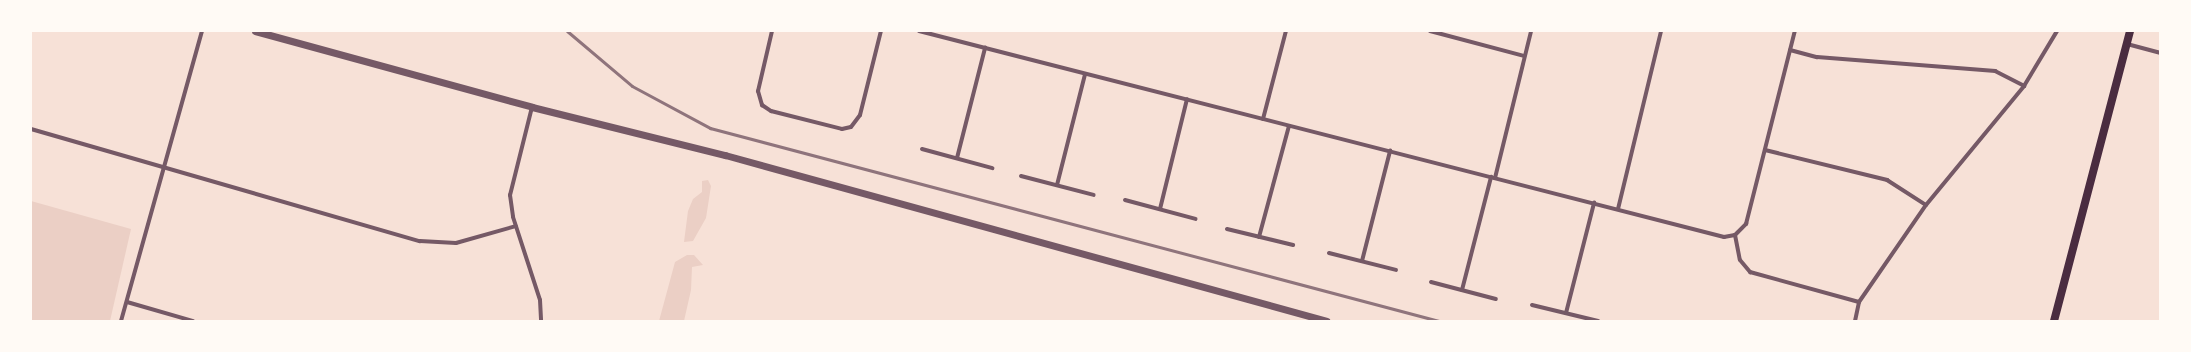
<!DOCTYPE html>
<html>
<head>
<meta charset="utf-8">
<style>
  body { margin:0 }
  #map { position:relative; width:2191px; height:352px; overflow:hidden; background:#f7e1d7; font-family:Roboto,sans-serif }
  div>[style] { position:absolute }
  .green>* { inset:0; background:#ebcfc5 }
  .minor>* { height:4px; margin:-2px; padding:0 2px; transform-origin:2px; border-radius:2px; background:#755966 }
  .tertiary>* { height:7px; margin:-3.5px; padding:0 3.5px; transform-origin:3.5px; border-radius:3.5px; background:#755966 }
  .secondary>* { height:8px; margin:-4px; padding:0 4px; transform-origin:4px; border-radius:4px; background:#4a2c40 }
  .rail>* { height:3px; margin:-1.5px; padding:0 1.5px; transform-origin:1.5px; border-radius:1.5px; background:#8f747c }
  span { translate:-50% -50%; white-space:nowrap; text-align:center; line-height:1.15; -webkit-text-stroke:4px #fffaf5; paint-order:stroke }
  .frame { position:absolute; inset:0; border:32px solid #fffaf5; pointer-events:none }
</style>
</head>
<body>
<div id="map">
  <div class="green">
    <div style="clip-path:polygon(708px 180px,711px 186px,706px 218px,693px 241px,684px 242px,688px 211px,693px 199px,702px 192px,702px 181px)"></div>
    <div style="clip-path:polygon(31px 201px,131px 229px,110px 321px,31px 321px)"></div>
    <div style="clip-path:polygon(687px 255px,694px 255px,703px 265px,692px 267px,691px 290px,684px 321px,659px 321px,675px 262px)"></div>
  </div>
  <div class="minor">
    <div style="left:772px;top:31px;width:62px;rotate:103.1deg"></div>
    <div style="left:758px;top:91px;width:15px;rotate:74deg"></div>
    <div style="left:762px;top:105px;width:11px;rotate:34deg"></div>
    <div style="left:771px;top:111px;width:73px;rotate:14.2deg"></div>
    <div style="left:842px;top:129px;width:9px;rotate:-13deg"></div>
    <div style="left:851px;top:127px;width:15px;rotate:-53deg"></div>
    <div style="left:860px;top:115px;width:87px;rotate:-76deg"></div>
    <div style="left:919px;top:31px;width:831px;rotate:14.35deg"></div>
    <div style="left:1724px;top:237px;width:11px;rotate:-10deg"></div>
    <div style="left:1430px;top:31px;width:97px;rotate:14.9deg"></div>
    <div style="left:2127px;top:44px;width:34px;rotate:15deg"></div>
    <div style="left:1790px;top:50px;width:28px;rotate:15deg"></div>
    <div style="left:1817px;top:57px;width:179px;rotate:4.5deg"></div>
    <div style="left:1995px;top:71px;width:33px;rotate:27deg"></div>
    <div style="left:532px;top:107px;width:91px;rotate:104deg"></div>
    <div style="left:510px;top:195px;width:22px;rotate:82deg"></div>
    <div style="left:513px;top:217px;width:87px;rotate:72deg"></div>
    <div style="left:540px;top:300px;width:21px;rotate:87deg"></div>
    <div style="left:1263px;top:119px;width:91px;rotate:-75.4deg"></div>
    <div style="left:31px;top:129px;width:405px;rotate:16.1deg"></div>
    <div style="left:420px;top:241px;width:36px;rotate:3deg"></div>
    <div style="left:456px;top:243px;width:62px;rotate:-15.8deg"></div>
    <div style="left:922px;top:149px;width:73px;rotate:15.2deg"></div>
    <div style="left:1765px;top:150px;width:126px;rotate:13.8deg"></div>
    <div style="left:1887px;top:180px;width:46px;rotate:32.7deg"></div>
    <div style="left:957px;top:158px;width:114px;rotate:-75.7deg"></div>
    <div style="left:1021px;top:176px;width:75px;rotate:14.6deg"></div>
    <div style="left:1495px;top:178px;width:151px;rotate:-76.2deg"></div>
    <div style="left:1057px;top:185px;width:114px;rotate:-75.8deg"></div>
    <div style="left:1125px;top:200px;width:73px;rotate:15deg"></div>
    <div style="left:1160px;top:209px;width:113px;rotate:-76.2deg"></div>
    <div style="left:1618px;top:209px;width:183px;rotate:-76.4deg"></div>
    <div style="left:1227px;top:229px;width:68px;rotate:13.6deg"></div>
    <div style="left:1735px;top:235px;width:16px;rotate:-45deg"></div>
    <div style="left:1746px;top:224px;width:199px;rotate:-75.8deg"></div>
    <div style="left:1735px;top:235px;width:25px;rotate:79deg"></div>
    <div style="left:1740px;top:260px;width:16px;rotate:50deg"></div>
    <div style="left:1750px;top:272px;width:113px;rotate:15.4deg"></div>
    <div style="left:1259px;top:237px;width:115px;rotate:-74.9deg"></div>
    <div style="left:1329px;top:253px;width:69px;rotate:14.2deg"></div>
    <div style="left:1362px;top:261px;width:114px;rotate:-75.7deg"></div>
    <div style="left:1431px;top:282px;width:67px;rotate:14.7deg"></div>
    <div style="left:1462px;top:290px;width:117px;rotate:-75.6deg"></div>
    <div style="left:127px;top:302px;width:69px;rotate:16.1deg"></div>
    <div style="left:1532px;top:305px;width:68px;rotate:13.6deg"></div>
    <div style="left:1566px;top:313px;width:114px;rotate:-75.7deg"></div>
    <div style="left:121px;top:321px;width:301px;rotate:-74.4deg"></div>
    <div style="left:1855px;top:321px;width:19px;rotate:-78deg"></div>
    <div style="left:1859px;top:302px;width:118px;rotate:-55.4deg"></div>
    <div style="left:1926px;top:205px;width:154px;rotate:-50.5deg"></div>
    <div style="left:2024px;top:86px;width:64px;rotate:-59deg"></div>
  </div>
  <div class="tertiary">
    <div style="left:255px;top:31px;width:287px;rotate:15.3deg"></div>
    <div style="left:532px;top:107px;width:199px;rotate:14deg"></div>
    <div style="left:725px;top:155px;width:624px;rotate:15.42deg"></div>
  </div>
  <div class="secondary">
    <div style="left:2054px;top:321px;width:300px;rotate:-75.3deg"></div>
  </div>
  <div class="rail">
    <div style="left:567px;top:31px;width:85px;rotate:40.2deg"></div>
    <div style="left:632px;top:86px;width:89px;rotate:28.3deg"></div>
    <div style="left:710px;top:128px;width:754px;rotate:14.83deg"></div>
  </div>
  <div class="frame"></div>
</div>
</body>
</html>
